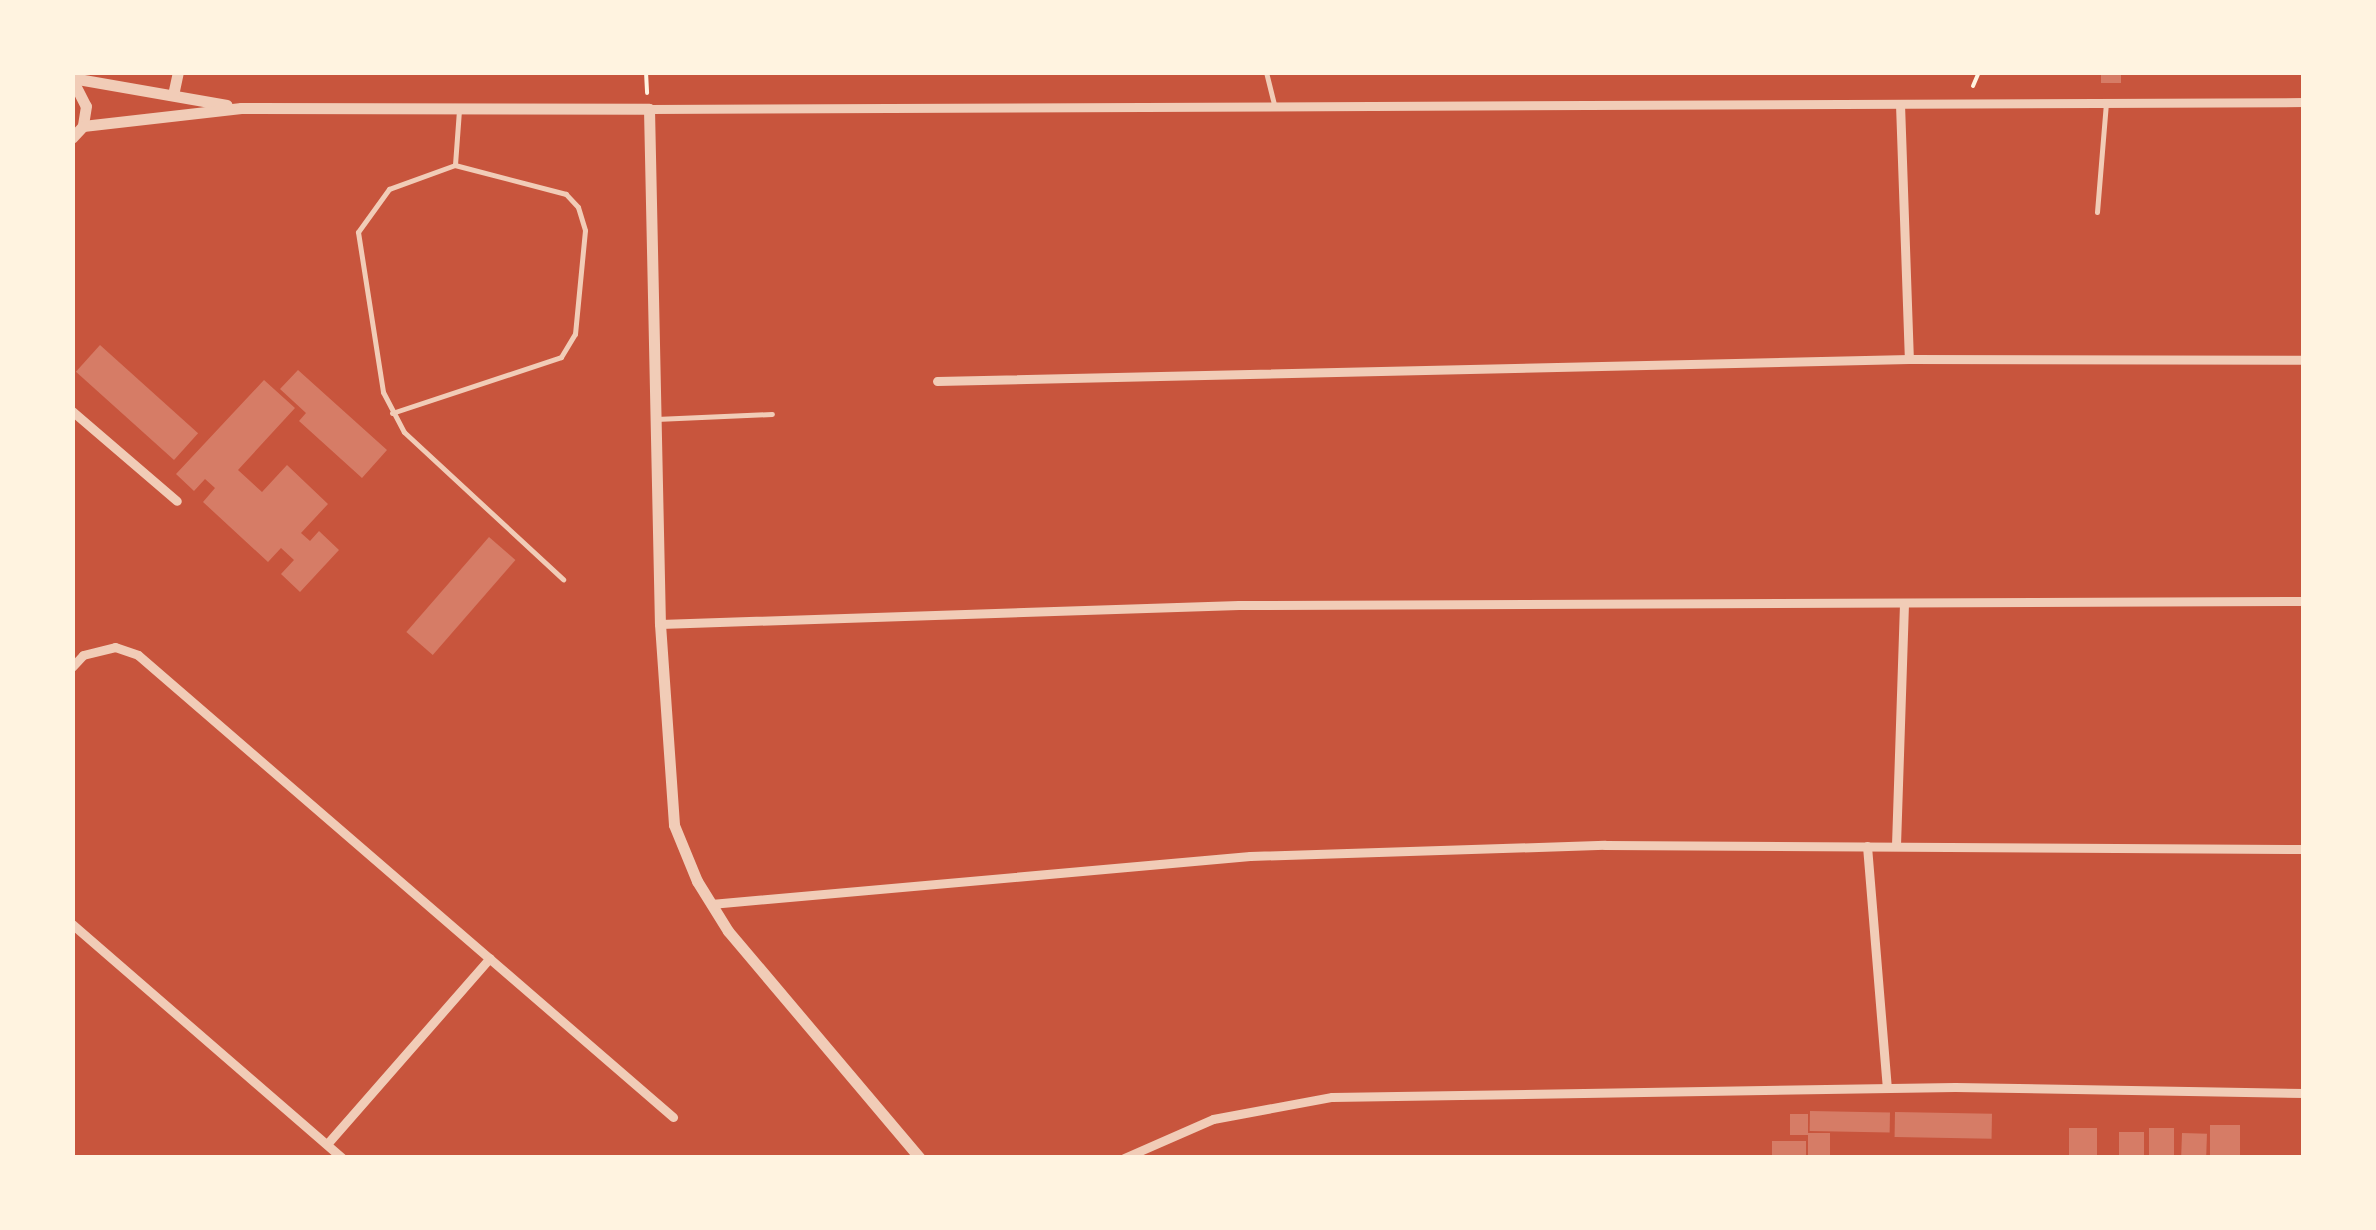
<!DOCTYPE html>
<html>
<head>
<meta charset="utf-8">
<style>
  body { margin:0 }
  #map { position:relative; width:2376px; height:1230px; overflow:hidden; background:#c8553d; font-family:Signika,sans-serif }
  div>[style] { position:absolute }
  .building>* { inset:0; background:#d67c66; transform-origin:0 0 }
  .path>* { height:4px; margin:-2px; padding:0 2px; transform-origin:2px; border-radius:2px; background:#fff3e0 }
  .service>* { height:5px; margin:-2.5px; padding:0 2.5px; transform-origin:2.5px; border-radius:2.5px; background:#f1ccb7 }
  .minor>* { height:9px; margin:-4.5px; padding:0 4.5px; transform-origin:4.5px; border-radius:4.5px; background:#f1ccb7 }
  .tertiary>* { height:11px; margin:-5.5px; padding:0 5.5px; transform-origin:5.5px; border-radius:5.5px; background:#f1ccb7 }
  span { translate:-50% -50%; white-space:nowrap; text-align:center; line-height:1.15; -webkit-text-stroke:8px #fff3e0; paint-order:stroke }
  .frame { position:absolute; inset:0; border:75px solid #fff3e0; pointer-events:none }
</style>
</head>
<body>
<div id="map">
  <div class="building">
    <div style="left:2101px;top:72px;width:20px;height:11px"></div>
    <div style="left:100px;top:345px;width:132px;height:36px;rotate:42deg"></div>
    <div style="clip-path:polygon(298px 370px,387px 450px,362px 478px,299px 421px,306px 413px,280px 389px)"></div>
    <div style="clip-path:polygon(264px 380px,295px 408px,238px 470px,262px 492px,287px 465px,328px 504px,301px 533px,310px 541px,319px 531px,339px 550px,300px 592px,281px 574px,294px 560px,281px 548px,268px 562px,203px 502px,215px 488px,205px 479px,194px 491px,176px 474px)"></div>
    <div style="left:489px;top:537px;width:35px;height:126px;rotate:41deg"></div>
    <div style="left:1810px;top:1111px;width:80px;height:20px;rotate:1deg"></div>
    <div style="left:1895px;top:1112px;width:97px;height:25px;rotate:1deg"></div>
    <div style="left:1790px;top:1114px;width:18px;height:21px"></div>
    <div style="left:2210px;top:1125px;width:30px;height:33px"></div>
    <div style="left:2069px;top:1128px;width:28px;height:30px"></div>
    <div style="left:2149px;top:1128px;width:25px;height:30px"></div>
    <div style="left:2119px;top:1132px;width:25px;height:26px"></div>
    <div style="left:1808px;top:1133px;width:22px;height:25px"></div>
    <div style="left:2182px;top:1133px;width:25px;height:25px;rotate:2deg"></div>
    <div style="left:1772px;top:1141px;width:34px;height:17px"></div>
  </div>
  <div class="path">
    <div style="left:646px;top:72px;width:21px;rotate:87deg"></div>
    <div style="left:1973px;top:86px;width:15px;rotate:-67deg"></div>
  </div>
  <div class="service">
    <div style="left:1266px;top:72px;width:34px;rotate:76deg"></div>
    <div style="left:459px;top:110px;width:55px;rotate:94.2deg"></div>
    <div style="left:455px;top:165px;width:70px;rotate:160deg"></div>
    <div style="left:389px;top:189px;width:53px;rotate:125.8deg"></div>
    <div style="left:358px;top:232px;width:162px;rotate:81.1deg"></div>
    <div style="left:383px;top:392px;width:45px;rotate:62.3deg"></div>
    <div style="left:404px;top:432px;width:217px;rotate:42.8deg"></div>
    <div style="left:2097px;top:212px;width:109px;rotate:-85.3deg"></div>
    <div style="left:392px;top:413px;width:178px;rotate:-18.3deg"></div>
    <div style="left:561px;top:357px;width:27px;rotate:-59deg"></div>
    <div style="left:575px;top:334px;width:104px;rotate:-84.5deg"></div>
    <div style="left:585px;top:230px;width:24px;rotate:-107deg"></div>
    <div style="left:578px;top:207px;width:18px;rotate:-133deg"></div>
    <div style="left:566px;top:194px;width:115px;rotate:-165.4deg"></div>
    <div style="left:656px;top:419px;width:116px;rotate:-2.5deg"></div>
  </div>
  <div class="minor">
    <div style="left:1900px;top:104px;width:255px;rotate:88deg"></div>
    <div style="left:649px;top:109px;width:1655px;rotate:-0.24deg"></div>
    <div style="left:937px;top:381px;width:972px;rotate:-1.3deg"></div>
    <div style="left:1909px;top:359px;width:395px;rotate:0.1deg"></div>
    <div style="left:72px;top:411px;width:138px;rotate:40.6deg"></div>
    <div style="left:660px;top:624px;width:579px;rotate:-1.88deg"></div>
    <div style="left:1239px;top:605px;width:1065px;rotate:-0.22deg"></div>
    <div style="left:72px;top:667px;width:16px;rotate:-47deg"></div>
    <div style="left:83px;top:655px;width:33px;rotate:-14deg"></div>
    <div style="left:115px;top:647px;width:24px;rotate:19deg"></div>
    <div style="left:138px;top:655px;width:707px;rotate:40.81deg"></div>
    <div style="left:1896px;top:845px;width:241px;rotate:-88.1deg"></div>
    <div style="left:1867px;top:846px;width:242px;rotate:85.3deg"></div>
    <div style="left:711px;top:904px;width:541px;rotate:-5.09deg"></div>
    <div style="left:1250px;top:856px;width:355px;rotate:-1.8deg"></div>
    <div style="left:1605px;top:845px;width:699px;rotate:0.33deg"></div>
    <div style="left:72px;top:924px;width:357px;rotate:40.9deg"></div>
    <div style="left:327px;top:1144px;width:247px;rotate:-48.8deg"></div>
    <div style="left:1124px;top:1158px;width:97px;rotate:-23.7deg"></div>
    <div style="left:1213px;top:1119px;width:121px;rotate:-10.5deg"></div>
    <div style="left:1332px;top:1097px;width:623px;rotate:-0.92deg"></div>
    <div style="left:1955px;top:1087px;width:349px;rotate:1deg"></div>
  </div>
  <div class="tertiary">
    <div style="left:72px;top:78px;width:157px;rotate:9.9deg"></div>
    <div style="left:72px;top:79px;width:30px;rotate:63deg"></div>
    <div style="left:86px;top:106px;width:20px;rotate:99deg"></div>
    <div style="left:83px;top:126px;width:16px;rotate:133deg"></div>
    <div style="left:173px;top:95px;width:24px;rotate:-78deg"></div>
    <div style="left:83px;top:126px;width:159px;rotate:-6.5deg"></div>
    <div style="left:241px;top:108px;width:408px;rotate:0.1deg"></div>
    <div style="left:649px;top:109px;width:515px;rotate:88.78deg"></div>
    <div style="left:660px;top:624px;width:201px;rotate:86deg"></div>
    <div style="left:674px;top:825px;width:61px;rotate:67.7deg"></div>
    <div style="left:697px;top:881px;width:59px;rotate:58.2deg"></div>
    <div style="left:728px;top:931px;width:297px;rotate:49.8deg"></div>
  </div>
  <div class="frame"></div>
</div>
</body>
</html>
